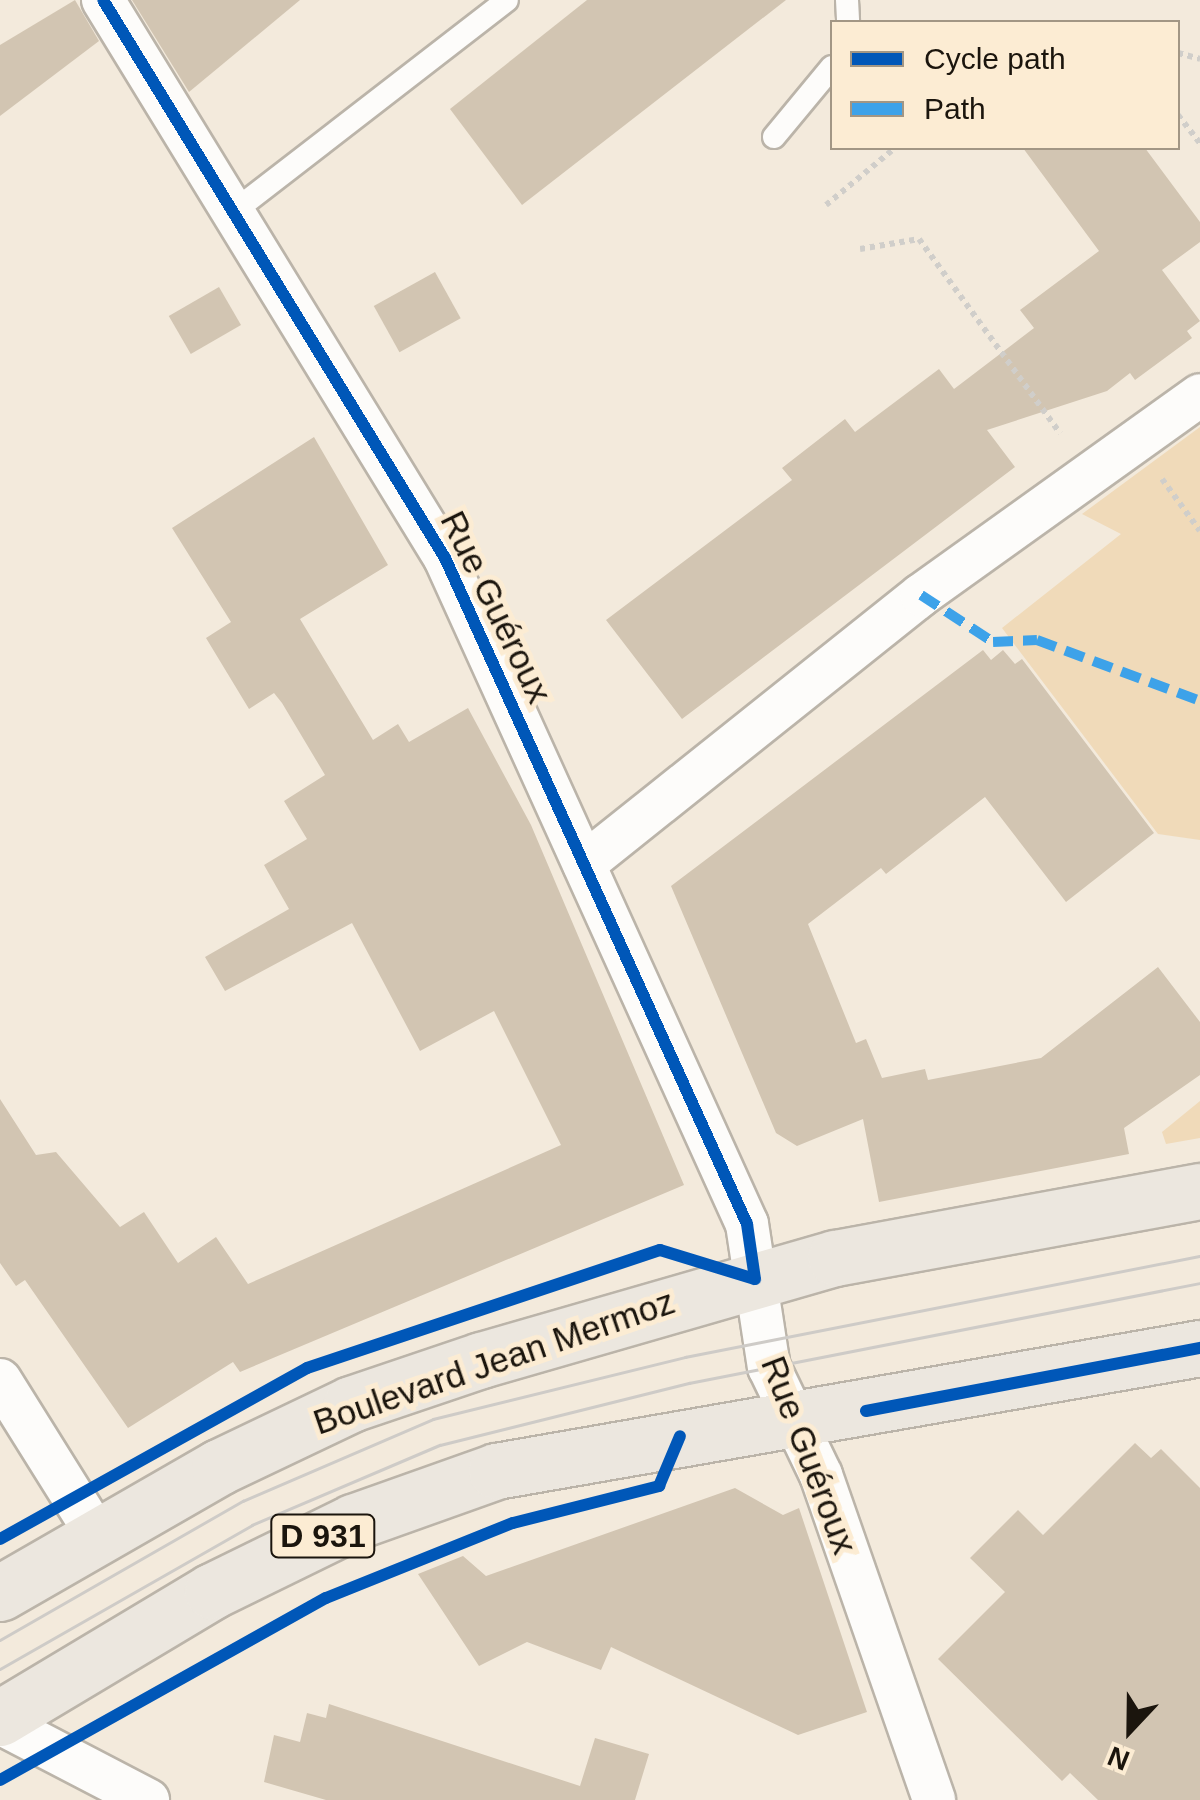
<!DOCTYPE html>
<html>
<head>
<meta charset="utf-8">
<style>
  body { margin:0 }
  #map { position:relative; width:1200px; height:1800px; overflow:hidden; background:#f3eadc; font-family:Helvetica,sans-serif }
  div>[style] { position:absolute }
  .green>* { inset:0; background:#f0dab9 }
  .building>* { inset:0; background:#d2c5b2; transform-origin:0 0 }
  .path>* { height:6px; margin-top:-3px; transform-origin:0; background:repeating-linear-gradient(90deg,#d0ceca 0 5px,transparent 0 10px) }
  .roads { filter:drop-shadow(2px 0 #bbb4a9) drop-shadow(-2px 0 #bbb4a9) drop-shadow(0 2px #bbb4a9) drop-shadow(0 -2px #bbb4a9) }
  .lane>* { height:22px; margin:-11px; padding:0 11px; transform-origin:11px; border-radius:11px; background:#fdfcfa }
  .street>* { height:42px; margin:-21px; padding:0 21px; transform-origin:21px; border-radius:21px; background:#fdfcfa }
  .primary>* { height:55px; margin:-27.5px; padding:0 27.5px; transform-origin:27.5px; border-radius:27.5px; background:#ece7df }
  .tram>* { height:2.5px; margin:-1.25px; padding:0 1.25px; transform-origin:1.25px; border-radius:1.25px; background:#cecbc7 }
  .quiet>* { height:10px; margin-top:-5px; transform-origin:0; background:repeating-linear-gradient(90deg,#3da2e9 0 20px,transparent 0 30px) }
  .cycleway>* { height:12px; margin:-6px; padding:0 6px; transform-origin:6px; border-radius:6px; background:#0057b8 }
  span { translate:-50% -50%; white-space:nowrap; text-align:center; line-height:1.15; -webkit-text-stroke:10px #fcecd3; paint-order:stroke }
  .shield-label span { padding:2px 8px; background:#fcecd3; border:2px solid; border-radius:8px; -webkit-text-stroke-width:0 }
  .shield-label { font-size:32px; color:#1b150d; font-weight:700 }
  .street-label { font-size:35px; color:#1b150d }
  .legend { position:absolute; left:830px; top:20px; width:350px; height:130px; box-sizing:border-box; background:#fcecd3; border:2px solid #a29684; margin:0; padding:12px 18px; list-style:none; font-size:30px; color:#1b150d }
  .legend li { display:flex; align-items:center; gap:20px; height:50px }
  .legend b { width:50px; border:2px solid #a29684 }
  .north { position:absolute; left:1080px; top:1680px; width:100px; height:100px; -webkit-text-stroke:8px #fcecd3; paint-order:stroke; rotate:202deg; font-size:28px; font-weight:700; line-height:40px; text-align:center; color:#1b150d }
  .north::after { content:''; display:block; margin:auto; width:35px; height:45px; background:#1b150d; clip-path:polygon(50% 0,100% 100%,50% 72%,0 100%) }
</style>
</head>
<body>
<div id="map">
  <div class="green">
    <div style="clip-path:polygon(1200px 427px,1200px 840px,1158px 834px,1002px 628px,1121px 534px,1082px 514px)"></div>
    <div style="clip-path:polygon(1200px 1101px,1200px 1138px,1166px 1144px,1162px 1132px)"></div>
  </div>
  <div class="building">
    <div style="clip-path:polygon(75px 0,99px 41px,0 116px,0 45px)"></div>
    <div style="clip-path:polygon(132px 0,300px 0,189px 92px)"></div>
    <div style="clip-path:polygon(587px 0,786px 0,522px 205px,450px 109px)"></div>
    <div style="clip-path:polygon(1023px 148px,1145px 148px,1200px 222px,1200px 242px,1162px 270px,1200px 321px,1187px 331px,1192px 338px,1135px 380px,1130px 373px,1107px 391px,987px 430px,1015px 467px,682px 719px,606px 620px,792px 480px,782px 468px,845px 419px,855px 432px,939px 369px,954px 389px,1034px 328px,1020px 310px,1099px 251px)"></div>
    <div style="left:435px;top:272px;width:53px;height:70px;rotate:61deg"></div>
    <div style="left:219px;top:287px;width:44px;height:58px;rotate:60deg"></div>
    <div style="clip-path:polygon(314px 437px,388px 565px,300px 619px,373px 740px,398px 724px,409px 742px,468px 708px,531px 825px,684px 1185px,240px 1372px,233px 1362px,128px 1428px,25px 1280px,16px 1286px,0 1263px,0 1099px,36px 1155px,56px 1152px,120px 1227px,144px 1212px,178px 1263px,216px 1237px,248px 1284px,561px 1145px,494px 1011px,420px 1051px,352px 923px,225px 991px,205px 957px,289px 909px,264px 865px,307px 839px,284px 801px,325px 775px,282px 703px,274px 693px,249px 709px,206px 638px,231px 622px,172px 528px)"></div>
    <div style="clip-path:polygon(983px 650px,991px 660px,1003px 650px,1015px 664px,1022px 659px,1154px 833px,1066px 902px,985px 797px,886px 874px,881px 868px,808px 924px,856px 1043px,866px 1039px,882px 1078px,925px 1069px,928px 1080px,1041px 1058px,1158px 967px,1200px 1022px,1200px 1075px,1124px 1128px,1129px 1154px,879px 1202px,863px 1119px,797px 1146px,776px 1133px,671px 886px)"></div>
    <div style="clip-path:polygon(1135px 1443px,1151px 1458px,1161px 1449px,1200px 1488px,1200px 1800px,1098px 1800px,1070px 1773px,1062px 1781px,938px 1659px,1005px 1592px,970px 1558px,1018px 1510px,1043px 1535px)"></div>
    <div style="clip-path:polygon(735px 1488px,783px 1515px,799px 1508px,867px 1712px,798px 1735px,611px 1647px,601px 1670px,527px 1642px,479px 1666px,418px 1574px,463px 1556px,486px 1576px)"></div>
    <div style="clip-path:polygon(329px 1704px,580px 1786px,595px 1738px,649px 1754px,635px 1800px,326px 1800px,264px 1782px,274px 1735px,300px 1742px,307px 1713px,326px 1718px)"></div>
  </div>
  <div class="path">
    <div style="left:1178px;top:53px;width:23px;rotate:15deg"></div>
    <div style="left:1178px;top:115px;width:36px;rotate:52deg"></div>
    <div style="left:826px;top:205px;width:89px;rotate:-39.6deg"></div>
    <div style="left:860px;top:249px;width:60px;rotate:-9.6deg"></div>
    <div style="left:919px;top:239px;width:240px;rotate:54deg"></div>
    <div style="left:1162px;top:479px;width:64px;rotate:53.8deg"></div>
  </div>
  <div class="roads">
    <div class="lane">
      <div style="left:847px;top:0;width:22px;rotate:87deg"></div>
      <div style="left:774px;top:137px;width:91px;rotate:-50.4deg"></div>
      <div style="left:233px;top:212px;width:346px;rotate:-37.7deg"></div>
    </div>
    <div class="street">
      <div style="left:103px;top:0;width:654px;rotate:58.5deg"></div>
      <div style="left:445px;top:558px;width:731px;rotate:65.61deg"></div>
      <div style="left:747px;top:1224px;width:145px;rotate:81.3deg"></div>
      <div style="left:769px;top:1367px;width:120px;rotate:64.3deg"></div>
      <div style="left:821px;top:1475px;width:344px;rotate:70.8deg"></div>
      <div style="left:584px;top:864px;width:431px;rotate:-38.6deg"></div>
      <div style="left:921px;top:595px;width:343px;rotate:-35.6deg"></div>
      <div style="left:0;top:1380px;width:183px;rotate:58deg"></div>
      <div style="left:0;top:1723px;width:167px;rotate:27.5deg"></div>
    </div>
    <div class="primary">
      <div style="left:0;top:1593px;width:253px;rotate:-29.9deg"></div>
      <div style="left:219px;top:1467px;width:146px;rotate:-25.5deg"></div>
      <div style="left:351px;top:1404px;width:137px;rotate:-18.7deg"></div>
      <div style="left:481px;top:1360px;width:368px;rotate:-16.1deg"></div>
      <div style="left:835px;top:1258px;width:371px;rotate:-10.4deg"></div>
      <div style="left:0;top:1718px;width:247px;rotate:-30.9deg"></div>
      <div style="left:212px;top:1591px;width:157px;rotate:-26.1deg"></div>
      <div style="left:353px;top:1522px;width:152px;rotate:-19.6deg"></div>
      <div style="left:496px;top:1471px;width:715px;rotate:-9.91deg"></div>
    </div>
  </div>
  <div class="tram">
    <div style="left:0;top:1640px;width:280px;rotate:-29.8deg"></div>
    <div style="left:243px;top:1501px;width:207px;rotate:-23.3deg"></div>
    <div style="left:433px;top:1419px;width:260px;rotate:-13.8deg"></div>
    <div style="left:685px;top:1357px;width:525px;rotate:-11.1deg"></div>
    <div style="left:0;top:1669px;width:290px;rotate:-29.7deg"></div>
    <div style="left:252px;top:1525px;width:204px;rotate:-23.1deg"></div>
    <div style="left:440px;top:1445px;width:257px;rotate:-14deg"></div>
    <div style="left:689px;top:1383px;width:521px;rotate:-11.07deg"></div>
  </div>
  <div class="quiet">
    <div style="left:921px;top:595px;width:86px;rotate:33.1deg"></div>
    <div style="left:993px;top:642px;width:44px;rotate:-2.6deg"></div>
    <div style="left:1037px;top:640px;width:174px;rotate:20.5deg"></div>
  </div>
  <div class="cycleway">
    <div style="left:866px;top:1411px;width:340px;rotate:-10.7deg"></div>
    <div style="left:0;top:1539px;width:351px;rotate:-29.1deg"></div>
    <div style="left:307px;top:1368px;width:372px;rotate:-18.5deg"></div>
    <div style="left:660px;top:1250px;width:99px;rotate:17deg"></div>
    <div style="left:755px;top:1279px;width:56px;rotate:-98.3deg"></div>
    <div style="left:747px;top:1224px;width:731px;rotate:-114.39deg"></div>
    <div style="left:445px;top:558px;width:654px;rotate:-121.5deg"></div>
    <div style="left:0;top:1780px;width:373px;rotate:-29.2deg"></div>
    <div style="left:326px;top:1598px;width:201px;rotate:-21.9deg"></div>
    <div style="left:513px;top:1523px;width:151px;rotate:-14.2deg"></div>
    <div style="left:659px;top:1486px;width:54px;rotate:-67.2deg"></div>
  </div>
  <div class="shield-label">
    <span style="left:323px;top:1536px">D 931</span>
  </div>
  <div class="street-label">
    <span style="left:496px;top:607px;rotate:64deg">Rue Guéroux</span>
    <span style="left:494px;top:1362px;rotate:-19deg">Boulevard Jean Mermoz</span>
    <span style="left:809px;top:1455px;rotate:69deg">Rue Guéroux</span>
  </div>
  <ul class="legend">
  <li><b style="height:12px;background:#0057b8"></b>Cycle path</li>
  <li><b style="height:12px;background:#3da2e9"></b>Path</li>
  </ul>
  <div class="north">N</div>
</div>
</body>
</html>
